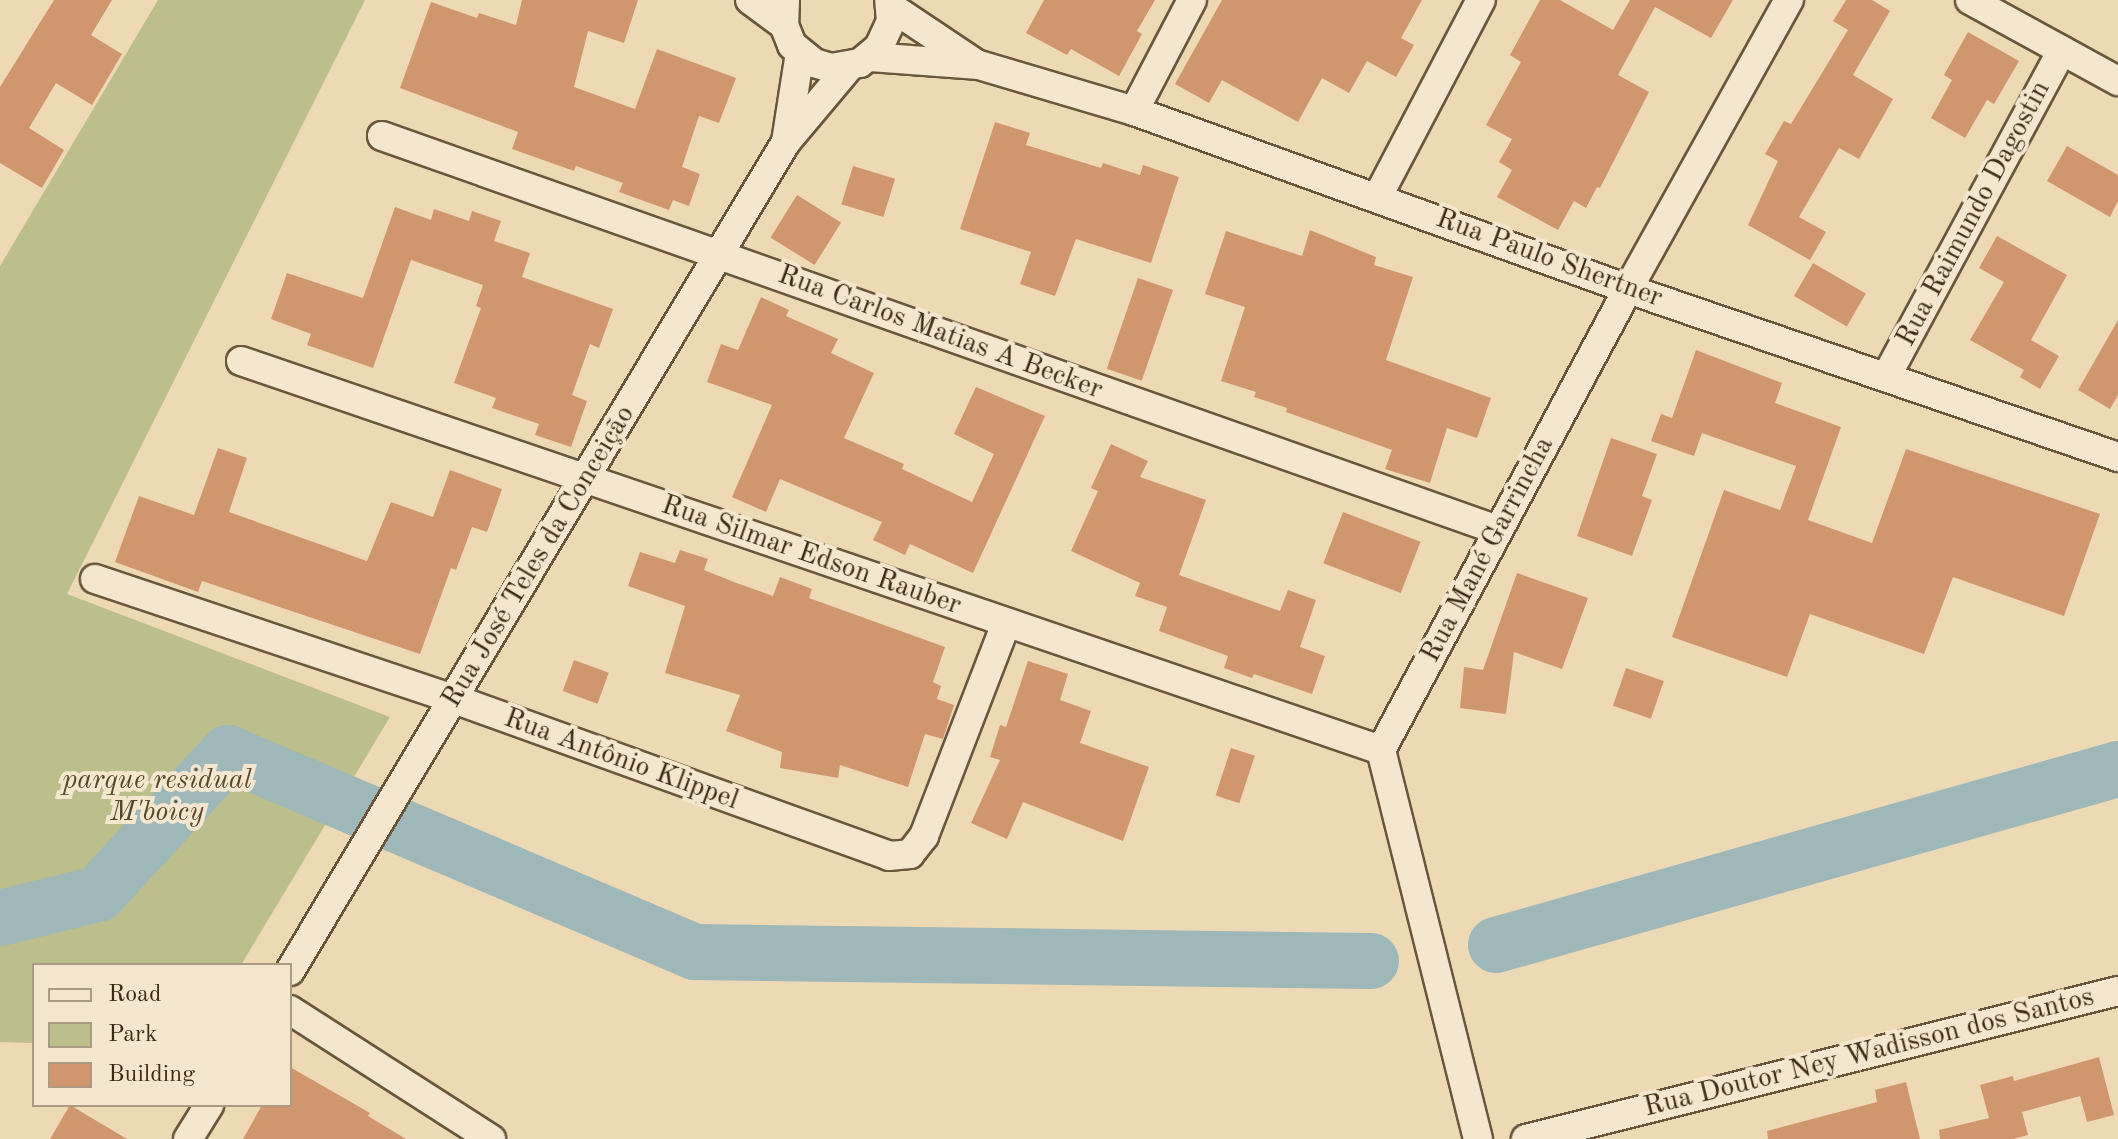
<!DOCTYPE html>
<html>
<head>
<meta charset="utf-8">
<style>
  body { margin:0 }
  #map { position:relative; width:2118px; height:1139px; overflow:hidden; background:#eed9b5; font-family:"Old Standard TT",serif }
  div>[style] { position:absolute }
  .green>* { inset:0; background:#bcbe8b }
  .river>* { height:56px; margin:-28px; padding:0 28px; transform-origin:28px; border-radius:28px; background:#9eb7b8 }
  .building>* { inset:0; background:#d0976f; transform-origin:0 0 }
  .roads { filter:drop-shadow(2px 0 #69563c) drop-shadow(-2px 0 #69563c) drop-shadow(0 2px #69563c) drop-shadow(0 -2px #69563c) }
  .minor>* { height:28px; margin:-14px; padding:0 14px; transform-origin:14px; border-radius:14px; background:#f4e6cf }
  span { translate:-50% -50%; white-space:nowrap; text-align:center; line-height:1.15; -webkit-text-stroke:8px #f4e6cf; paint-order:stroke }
  .street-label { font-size:28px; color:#3d2a13 }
  .park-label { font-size:28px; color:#56482b; font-style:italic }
  .legend { position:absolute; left:32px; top:963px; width:260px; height:144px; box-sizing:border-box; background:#f4e6cf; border:2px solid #ab9b84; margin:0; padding:10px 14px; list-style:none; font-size:24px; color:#3d2a13 }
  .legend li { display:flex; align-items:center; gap:16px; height:40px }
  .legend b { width:40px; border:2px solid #ab9b84 }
</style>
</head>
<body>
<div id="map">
  <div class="green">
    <div style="clip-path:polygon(158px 0,365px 0,67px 594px,390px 717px,241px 965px,34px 965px,34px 1043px,0 1042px,0 266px)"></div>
  </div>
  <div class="river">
    <div style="left:0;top:918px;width:101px;rotate:-13.8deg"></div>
    <div style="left:98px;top:894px;width:192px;rotate:-47.3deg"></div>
    <div style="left:228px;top:753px;width:508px;rotate:23.08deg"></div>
    <div style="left:695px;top:952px;width:676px;rotate:0.76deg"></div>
    <div style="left:1496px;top:945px;width:646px;rotate:-15.8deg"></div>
  </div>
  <div class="building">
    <div style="clip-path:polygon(54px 0,112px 0,91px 35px,122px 54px,92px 105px,56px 83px,29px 128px,64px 150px,42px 188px,0 163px,0 87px)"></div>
    <div style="clip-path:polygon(522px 0,638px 0,624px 43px,588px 31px,574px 87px,635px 109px,657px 49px,736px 78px,719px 123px,699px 116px,682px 167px,700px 174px,689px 206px,673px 200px,669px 210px,619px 192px,623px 183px,576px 166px,574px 171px,512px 149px,518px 132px,400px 88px,431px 2px,477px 18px,479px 13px,516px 25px)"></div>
    <div style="clip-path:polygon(1044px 0,1155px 0,1137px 31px,1142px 34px,1119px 76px,1071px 49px,1067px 55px,1026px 33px)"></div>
    <div style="clip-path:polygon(1222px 0,1422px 0,1401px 38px,1414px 45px,1396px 77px,1367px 61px,1349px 93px,1322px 78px,1298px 122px,1222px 80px,1209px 103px,1175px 84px)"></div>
    <div style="clip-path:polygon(1540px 0,1560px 0,1613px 30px,1630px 0,1733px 0,1711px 38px,1655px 7px,1618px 75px,1649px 92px,1600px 188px,1597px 187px,1586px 208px,1574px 201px,1558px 230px,1497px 197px,1512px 170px,1499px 162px,1512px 139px,1486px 125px,1521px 62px,1510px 55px)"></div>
    <div style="clip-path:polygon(1846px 0,1872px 0,1890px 11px,1853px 75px,1893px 99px,1859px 159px,1839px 148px,1799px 217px,1826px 232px,1810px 260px,1748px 225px,1778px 161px,1765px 154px,1784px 121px,1791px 124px,1848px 30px,1833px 21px)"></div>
    <div style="clip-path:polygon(1968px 32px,2019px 61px,1994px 104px,1987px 100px,1965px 138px,1931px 118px,1952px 80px,1944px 75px)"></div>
    <div style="clip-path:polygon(995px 122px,1030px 133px,1026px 145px,1101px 168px,1103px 163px,1140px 175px,1143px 165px,1179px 177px,1151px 263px,1076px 239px,1055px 296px,1020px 284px,1031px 252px,960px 229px)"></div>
    <div style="clip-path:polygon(2067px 146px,2118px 175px,2118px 201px,2110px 217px,2047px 181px)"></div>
    <div style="left:853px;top:166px;width:44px;height:40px;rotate:17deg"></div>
    <div style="left:797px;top:195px;width:52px;height:50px;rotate:32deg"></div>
    <div style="clip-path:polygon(395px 207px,431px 220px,434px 209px,469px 221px,472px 211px,501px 221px,494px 241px,530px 253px,522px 277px,613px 309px,599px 348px,590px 344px,572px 395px,587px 401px,571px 447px,535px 435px,539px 424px,492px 408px,496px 398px,454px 383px,481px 308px,476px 306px,483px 285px,411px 260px,373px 368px,307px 345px,311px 334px,271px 319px,287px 273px,363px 298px)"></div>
    <div style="clip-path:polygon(1310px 230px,1376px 257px,1374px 265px,1413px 277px,1386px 360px,1491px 398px,1477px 438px,1447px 428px,1430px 483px,1385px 469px,1392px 450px,1286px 412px,1287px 408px,1254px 397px,1256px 392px,1221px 381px,1245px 307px,1205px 294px,1226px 231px,1302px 256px)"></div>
    <div style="clip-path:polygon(1997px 236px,2067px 275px,2031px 340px,2059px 356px,2040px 389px,2020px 377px,2024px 370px,1970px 340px,2004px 282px,1979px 268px)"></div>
    <div style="left:1813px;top:263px;width:61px;height:38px;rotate:30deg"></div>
    <div style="left:1138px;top:278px;width:37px;height:96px;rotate:19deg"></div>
    <div style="clip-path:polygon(761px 297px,789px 310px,786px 316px,838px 339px,831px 353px,874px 373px,844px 438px,904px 464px,902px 469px,972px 502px,994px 454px,954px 434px,976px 387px,1045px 416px,973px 573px,910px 544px,905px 555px,873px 540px,882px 522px,780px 479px,766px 512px,732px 497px,772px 405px,707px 382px,721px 344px,738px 350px)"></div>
    <div style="clip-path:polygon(2118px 320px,2118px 395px,2110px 409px,2078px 390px)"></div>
    <div style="clip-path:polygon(1696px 350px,1782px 383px,1775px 403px,1841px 427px,1808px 520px,1872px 543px,1906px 449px,2100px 514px,2064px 616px,1953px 577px,1924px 654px,1810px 614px,1787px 677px,1672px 637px,1724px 490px,1780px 510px,1796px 466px,1702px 433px,1694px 456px,1651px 441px,1661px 414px,1672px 418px)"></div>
    <div style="clip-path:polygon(1611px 438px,1657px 454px,1642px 496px,1652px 500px,1632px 556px,1577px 536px)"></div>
    <div style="clip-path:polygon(1111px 444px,1148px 461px,1140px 477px,1206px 500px,1179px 575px,1280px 611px,1288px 590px,1316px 600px,1300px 647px,1325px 656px,1312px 694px,1254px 674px,1252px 678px,1224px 668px,1228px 656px,1159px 631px,1167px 607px,1135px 596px,1140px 583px,1071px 551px,1098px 491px,1091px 488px)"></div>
    <div style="clip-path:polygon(218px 448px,247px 458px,229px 512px,367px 561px,391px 502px,433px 517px,450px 470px,502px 489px,487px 532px,472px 527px,456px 570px,451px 568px,420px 654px,202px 581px,198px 592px,115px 562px,139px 496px,194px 515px)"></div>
    <div style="left:1343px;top:512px;width:83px;height:55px;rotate:21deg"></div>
    <div style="clip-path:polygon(680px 550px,708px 559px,704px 570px,734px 582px,773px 596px,780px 577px,812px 589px,809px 598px,945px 647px,933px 682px,941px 686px,937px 699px,954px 705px,943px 739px,925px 734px,908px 787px,840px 765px,838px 778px,780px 768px,782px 752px,726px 731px,740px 695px,665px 673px,685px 606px,628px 586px,640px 552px,675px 563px)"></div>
    <div style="clip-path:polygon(1517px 573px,1588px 598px,1562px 669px,1514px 652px,1506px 714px,1460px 708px,1464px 667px,1483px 670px)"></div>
    <div style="left:574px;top:660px;width:37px;height:33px;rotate:20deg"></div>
    <div style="clip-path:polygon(1028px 661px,1068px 674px,1060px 700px,1091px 711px,1080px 743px,1149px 767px,1123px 841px,1023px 802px,1007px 839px,971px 823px,1000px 760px,990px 757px,1000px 725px,1006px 727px)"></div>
    <div style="left:1626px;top:668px;width:40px;height:40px;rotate:19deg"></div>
    <div style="left:1231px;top:748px;width:25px;height:50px;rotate:18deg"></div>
    <div style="clip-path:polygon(2099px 1057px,2114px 1115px,2087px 1122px,2080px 1096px,2022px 1112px,2028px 1135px,2013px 1139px,1940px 1139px,1939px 1130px,1989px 1118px,1980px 1085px,2013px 1076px,2014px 1081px)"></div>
    <div style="clip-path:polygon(290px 1067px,370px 1113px,368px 1116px,406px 1139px,243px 1139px,262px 1105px,290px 1105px)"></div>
    <div style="clip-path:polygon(1906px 1082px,1920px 1139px,1768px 1139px,1767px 1131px,1877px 1102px,1875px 1090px)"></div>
    <div style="clip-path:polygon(70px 1105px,127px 1139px,50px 1139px)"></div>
  </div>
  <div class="roads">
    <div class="minor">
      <div style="left:750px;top:0;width:42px;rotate:36.3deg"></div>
      <div style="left:785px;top:0;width:25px;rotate:92deg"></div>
      <div style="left:784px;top:25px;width:22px;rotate:68deg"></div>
      <div style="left:792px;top:45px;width:28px;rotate:39deg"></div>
      <div style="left:814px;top:63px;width:18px;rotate:16deg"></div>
      <div style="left:831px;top:68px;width:29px;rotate:-10deg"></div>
      <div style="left:860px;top:63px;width:25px;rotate:-40deg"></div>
      <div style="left:879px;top:47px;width:29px;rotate:-65deg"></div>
      <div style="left:891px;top:21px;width:21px;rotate:-95deg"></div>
      <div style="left:1970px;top:0;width:169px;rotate:28.7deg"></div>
      <div style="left:891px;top:7px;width:101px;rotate:33.7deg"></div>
      <div style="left:870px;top:57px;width:109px;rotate:4.2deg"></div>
      <div style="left:979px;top:65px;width:162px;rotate:16.5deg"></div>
      <div style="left:1134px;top:111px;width:525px;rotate:19.82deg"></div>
      <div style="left:1628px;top:289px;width:518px;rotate:18.92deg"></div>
      <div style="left:1134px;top:111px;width:125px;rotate:-62.4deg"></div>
      <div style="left:382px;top:136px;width:1184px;rotate:19.45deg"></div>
      <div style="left:786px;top:142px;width:90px;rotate:-81.1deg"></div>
      <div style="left:1378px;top:196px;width:221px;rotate:-62.3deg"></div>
      <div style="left:241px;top:361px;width:1205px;rotate:18.84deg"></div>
      <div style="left:1886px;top:377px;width:371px;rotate:-61.7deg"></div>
      <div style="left:95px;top:579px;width:379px;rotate:18.5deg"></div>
      <div style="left:454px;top:699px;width:462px;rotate:19.8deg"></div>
      <div style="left:889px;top:856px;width:21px;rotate:-5deg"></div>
      <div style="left:910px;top:854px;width:23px;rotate:-52deg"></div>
      <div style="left:924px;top:836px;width:228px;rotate:-68.9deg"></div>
      <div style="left:290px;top:971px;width:966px;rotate:-59.11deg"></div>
      <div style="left:786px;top:142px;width:98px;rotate:-50deg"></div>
      <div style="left:290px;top:1010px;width:239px;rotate:32.7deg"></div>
      <div style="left:188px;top:1139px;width:40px;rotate:-58deg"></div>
      <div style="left:1478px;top:1139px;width:401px;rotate:-104deg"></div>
      <div style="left:1381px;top:750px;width:523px;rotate:-61.82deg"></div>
      <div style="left:1628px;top:289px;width:331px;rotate:-60.9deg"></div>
      <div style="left:1526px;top:1139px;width:610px;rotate:-14.04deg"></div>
    </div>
  </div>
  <div class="street-label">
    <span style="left:1974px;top:214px;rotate:-62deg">Rua Raimundo Dagostin</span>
    <span style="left:1549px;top:259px;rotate:20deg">Rua Paulo Shertner</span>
    <span style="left:940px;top:333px;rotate:20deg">Rua Carlos Matias A Becker</span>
    <span style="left:1488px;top:550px;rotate:-62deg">Rua Mané Garrincha</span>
    <span style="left:811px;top:556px;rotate:19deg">Rua Silmar Edson Rauber</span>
    <span style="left:539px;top:557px;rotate:-59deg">Rua José Teles da Conceição</span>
    <span style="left:621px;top:760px;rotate:20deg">Rua Antônio Klippel</span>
    <span style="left:1869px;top:1053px;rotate:-14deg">Rua Doutor Ney Wadisson dos Santos</span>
  </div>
  <div class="park-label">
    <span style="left:157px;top:797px">parque residual<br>M'boicy</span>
  </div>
  <ul class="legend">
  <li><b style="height:10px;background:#f4e6cf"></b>Road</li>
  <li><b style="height:22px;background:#bcbe8b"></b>Park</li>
  <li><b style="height:22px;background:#d0976f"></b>Building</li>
  </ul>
</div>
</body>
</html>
